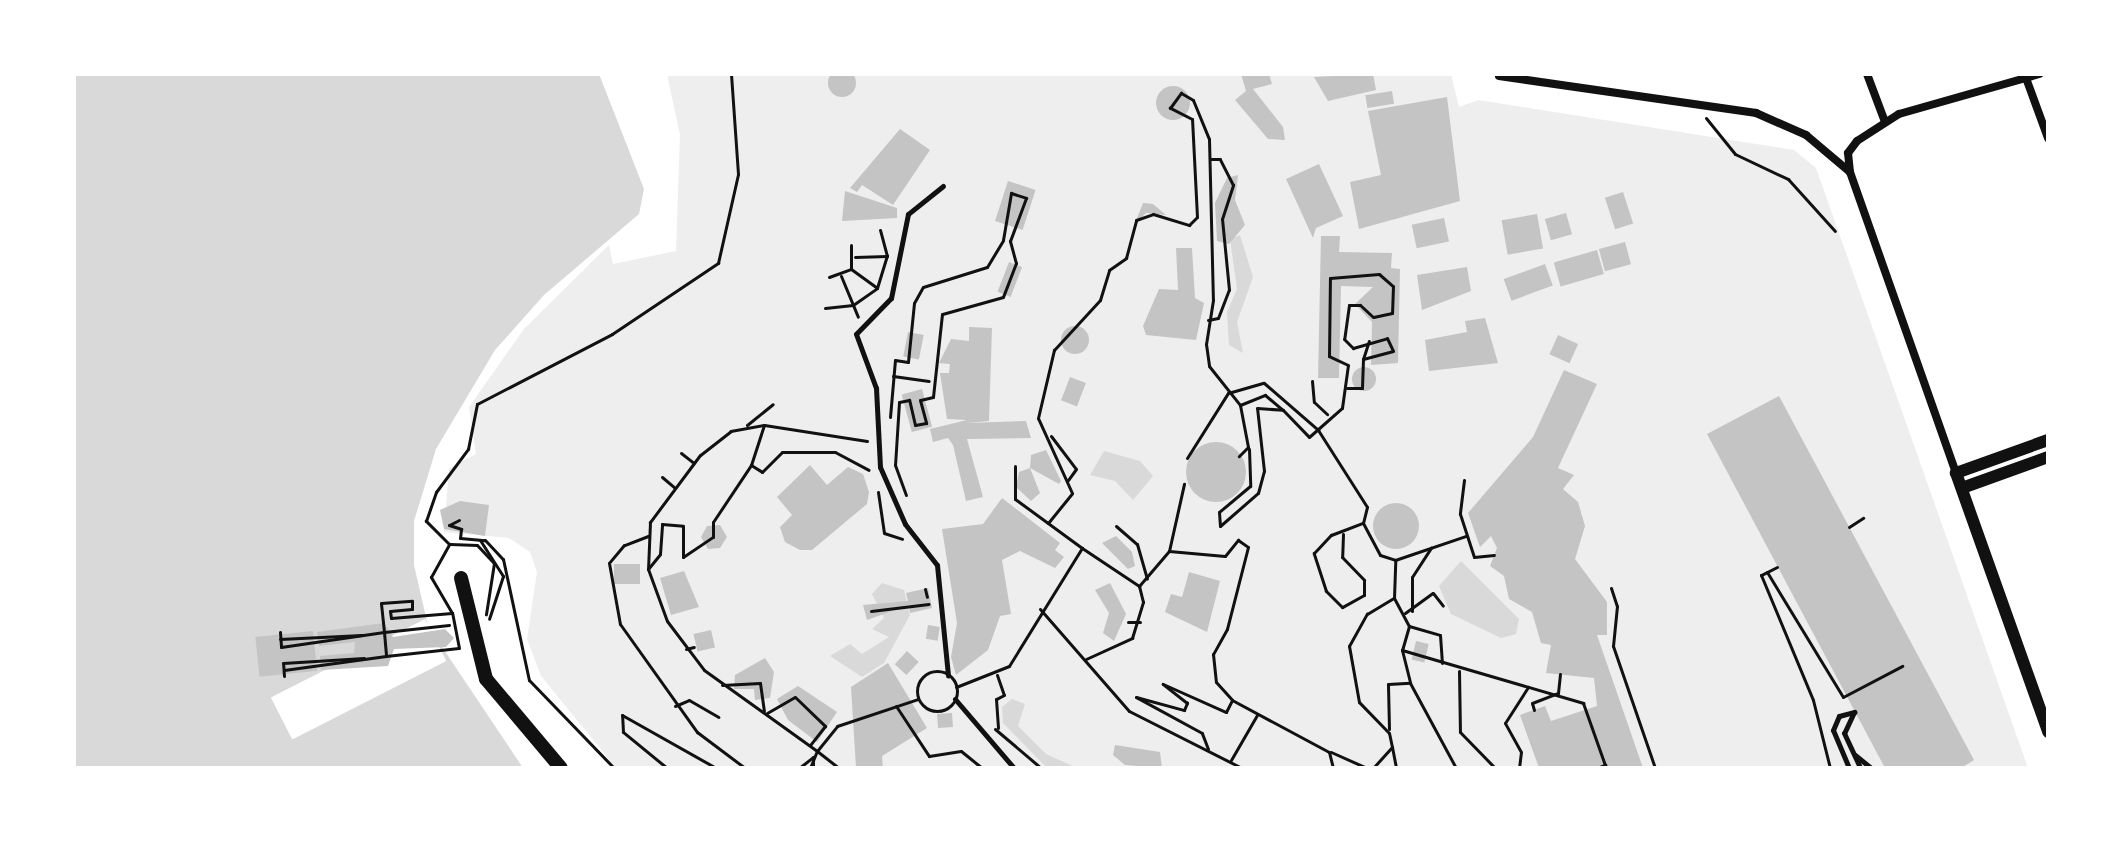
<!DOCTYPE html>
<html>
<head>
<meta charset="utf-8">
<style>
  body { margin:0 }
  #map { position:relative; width:2122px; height:842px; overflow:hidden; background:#fff; font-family:"Nunito Sans",sans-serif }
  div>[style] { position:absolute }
  .green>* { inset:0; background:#eee }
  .water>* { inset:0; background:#d9d9d9 }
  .pier>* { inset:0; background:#fff; transform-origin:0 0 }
  .building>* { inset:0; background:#c4c4c4; transform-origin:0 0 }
  .round { border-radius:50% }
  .path>* { height:3px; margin:-1.5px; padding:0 1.5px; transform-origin:1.5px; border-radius:1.5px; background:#111 }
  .path>.ring { margin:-1.5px; padding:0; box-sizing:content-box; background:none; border:3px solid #111; border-radius:50% }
  .service>* { height:5px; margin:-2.5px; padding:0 2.5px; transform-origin:2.5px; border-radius:2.5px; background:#111 }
  .minor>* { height:8px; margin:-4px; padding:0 4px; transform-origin:4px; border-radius:4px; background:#111 }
  .tertiary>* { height:12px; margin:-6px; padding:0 6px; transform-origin:6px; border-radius:6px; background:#111 }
  .secondary>* { height:14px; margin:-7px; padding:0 7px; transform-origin:7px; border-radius:7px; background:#111 }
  span { translate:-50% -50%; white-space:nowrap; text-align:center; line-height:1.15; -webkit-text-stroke:6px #fff; paint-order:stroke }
  .frame { position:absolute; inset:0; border:76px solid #fff; pointer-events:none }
</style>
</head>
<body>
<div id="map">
  <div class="green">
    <div style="clip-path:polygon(667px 74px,1451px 74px,1459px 107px,1478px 100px,1794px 150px,1816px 168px,2028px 768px,616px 768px,541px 676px,527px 639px,537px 572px,530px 552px,509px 538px,444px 532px,449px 468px,476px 454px,469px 407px,524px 329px,609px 245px,613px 264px,676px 251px,680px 135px)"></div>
  </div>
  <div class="water">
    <div style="clip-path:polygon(74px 74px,599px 74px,644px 189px,639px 214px,544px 295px,495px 350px,436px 449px,414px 521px,414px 565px,428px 626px,523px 768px,74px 768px)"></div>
    <div style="clip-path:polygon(1240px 235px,1253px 277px,1237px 322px,1243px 353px,1229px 345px,1227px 312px,1237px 289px,1230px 239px)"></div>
    <div style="clip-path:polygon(1104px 451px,1140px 461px,1153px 476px,1133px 500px,1115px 481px,1090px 475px)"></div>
    <div style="clip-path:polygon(1461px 561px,1519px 619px,1516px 634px,1501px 638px,1451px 614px,1439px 586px)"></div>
    <div style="clip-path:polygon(882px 583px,904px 590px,910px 615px,884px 663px,862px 677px,830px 656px,850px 644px,862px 654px,889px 637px,872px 629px,884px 618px,872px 594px)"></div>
    <div style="clip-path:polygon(1012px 699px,1025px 704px,1018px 726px,1046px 754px,1077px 768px,1047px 768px,1003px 723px,1002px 707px)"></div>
  </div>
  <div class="pier">
    <div style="left:425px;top:619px;width:47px;height:173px;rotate:63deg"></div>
  </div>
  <div class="building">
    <div class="round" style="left:828px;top:69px;width:28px;height:28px"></div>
    <div style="clip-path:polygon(1241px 74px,1269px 74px,1272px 84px,1253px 89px,1283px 127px,1285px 140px,1268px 139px,1235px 100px,1246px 91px)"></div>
    <div style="clip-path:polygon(1373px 74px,1376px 90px,1328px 101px,1314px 77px)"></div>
    <div class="round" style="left:1156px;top:86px;width:34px;height:34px"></div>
    <div style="left:1392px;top:91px;width:13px;height:27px;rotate:81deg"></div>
    <div style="clip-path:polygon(1447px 97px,1460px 201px,1359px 229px,1350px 182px,1381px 175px,1368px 111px)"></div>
    <div style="clip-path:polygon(900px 129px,930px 150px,893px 205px,862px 185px,857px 192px,850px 188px)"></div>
    <div style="clip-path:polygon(1319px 164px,1343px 216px,1316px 228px,1313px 238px,1286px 179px)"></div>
    <div style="clip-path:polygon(1238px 175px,1235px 200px,1245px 225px,1229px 244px,1217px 241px,1215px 203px,1227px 178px)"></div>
    <div style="left:1008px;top:181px;width:29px;height:42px;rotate:18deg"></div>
    <div style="clip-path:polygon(845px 191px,897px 208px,897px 218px,842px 221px)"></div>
    <div style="left:1623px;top:192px;width:33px;height:19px;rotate:72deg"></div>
    <div style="clip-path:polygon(1143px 203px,1153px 204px,1166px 215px,1146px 213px,1135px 223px)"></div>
    <div style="left:1566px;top:213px;width:22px;height:22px;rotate:74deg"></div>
    <div style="left:1537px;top:214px;width:35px;height:36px;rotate:80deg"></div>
    <div style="left:1444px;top:218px;width:24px;height:33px;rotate:78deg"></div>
    <div style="clip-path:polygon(1321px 236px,1340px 236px,1339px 252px,1392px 253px,1391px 268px,1400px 269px,1398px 363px,1371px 365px,1372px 322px,1355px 304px,1373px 287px,1341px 286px,1339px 378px,1318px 378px)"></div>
    <div style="left:1625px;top:242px;width:23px;height:27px;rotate:75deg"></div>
    <div style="clip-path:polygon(1176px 248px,1192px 248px,1195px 298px,1204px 303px,1196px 340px,1146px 335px,1143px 326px,1159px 289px,1178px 290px)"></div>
    <div style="left:1597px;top:250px;width:25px;height:45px;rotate:74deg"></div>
    <div style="left:1009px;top:262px;width:14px;height:32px;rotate:21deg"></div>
    <div style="left:1545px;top:264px;width:23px;height:44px;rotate:70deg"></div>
    <div style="clip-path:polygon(1467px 267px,1471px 291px,1422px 310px,1417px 275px)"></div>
    <div style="clip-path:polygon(1485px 318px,1498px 363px,1429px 371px,1425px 340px,1467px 332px,1465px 321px)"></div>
    <div class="round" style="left:1061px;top:326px;width:28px;height:28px"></div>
    <div style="clip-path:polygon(969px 327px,992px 328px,989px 421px,966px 423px,1026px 421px,1031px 438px,967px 439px,983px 497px,966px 501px,953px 445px,948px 438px,933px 442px,930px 429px,967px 420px,947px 419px,940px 373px,949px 373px,950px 364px,939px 363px,951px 339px,969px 341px)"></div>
    <div style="left:908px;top:332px;width:16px;height:25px;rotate:11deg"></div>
    <div style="left:1558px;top:335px;width:22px;height:21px;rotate:24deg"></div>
    <div class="round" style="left:1352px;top:367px;width:24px;height:24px"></div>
    <div style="clip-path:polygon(1564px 370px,1597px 384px,1558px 468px,1574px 475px,1563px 489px,1578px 502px,1585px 526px,1575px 559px,1607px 602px,1607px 635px,1597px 635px,1643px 768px,1539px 768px,1520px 715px,1545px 706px,1551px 721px,1597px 706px,1594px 678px,1546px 673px,1551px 645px,1541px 643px,1532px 612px,1509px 599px,1504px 576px,1490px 566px,1497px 548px,1491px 536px,1480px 547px,1468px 513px,1533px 437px)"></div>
    <div style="left:1070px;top:377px;width:17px;height:25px;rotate:21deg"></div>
    <div style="left:922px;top:389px;width:39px;height:21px;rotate:75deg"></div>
    <div style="clip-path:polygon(1779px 396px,1974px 760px,1961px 768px,1885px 768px,1707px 434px)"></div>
    <div class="round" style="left:1186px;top:442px;width:60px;height:60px"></div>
    <div style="clip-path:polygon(1046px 450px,1061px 481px,1059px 484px,1030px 468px,1031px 455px)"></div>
    <div style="clip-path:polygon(810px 465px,827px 485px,848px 467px,863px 474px,869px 492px,867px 504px,812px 550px,800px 550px,785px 542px,780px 527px,792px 515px,777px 497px)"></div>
    <div style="clip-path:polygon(1030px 468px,1040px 493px,1031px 501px,1016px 487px,1019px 472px)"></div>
    <div style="clip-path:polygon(1002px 498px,1060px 543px,1055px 550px,1064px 557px,1055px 568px,1020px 551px,1002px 560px,1011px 614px,1000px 616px,988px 650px,956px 675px,951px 657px,957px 623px,942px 529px,983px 524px)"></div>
    <div style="clip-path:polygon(460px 501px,489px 505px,485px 536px,444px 529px,440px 510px)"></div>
    <div class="round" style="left:1373px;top:503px;width:46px;height:46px"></div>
    <div style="clip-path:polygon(720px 525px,727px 537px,720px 548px,708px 549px,701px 537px,707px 526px)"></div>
    <div style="clip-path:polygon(1116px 536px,1132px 552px,1135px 566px,1128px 569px,1102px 543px)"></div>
    <div style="left:614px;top:564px;width:26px;height:20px"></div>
    <div style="clip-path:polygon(684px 571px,699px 607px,671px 615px,660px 578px)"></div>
    <div style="clip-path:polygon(1189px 572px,1220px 581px,1207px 632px,1165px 612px,1171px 594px,1182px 597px)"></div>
    <div style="clip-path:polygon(1110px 583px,1126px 614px,1114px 641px,1103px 633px,1109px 613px,1095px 590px)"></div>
    <div style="clip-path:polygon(928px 588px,932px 608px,910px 613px,909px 605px,867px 620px,863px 605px,908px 601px,906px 593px)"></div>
    <div style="clip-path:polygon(384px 623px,393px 637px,445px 629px,454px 638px,446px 647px,394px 649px,388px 666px,321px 670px,320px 656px,354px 653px,355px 642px,319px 646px,317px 632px)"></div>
    <div style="left:928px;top:625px;width:12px;height:14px;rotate:9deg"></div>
    <div style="left:711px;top:630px;width:18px;height:18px;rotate:77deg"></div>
    <div style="left:313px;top:631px;width:40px;height:58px;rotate:84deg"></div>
    <div style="left:1416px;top:641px;width:13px;height:19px;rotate:13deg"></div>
    <div style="left:907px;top:651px;width:16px;height:18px;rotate:43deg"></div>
    <div style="clip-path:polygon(765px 658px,774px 672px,770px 698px,755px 700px,754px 689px,734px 689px,735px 675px)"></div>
    <div style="clip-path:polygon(888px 663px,927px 728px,882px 756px,883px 768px,856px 768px,851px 687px)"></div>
    <div style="clip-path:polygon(798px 686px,837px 712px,817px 742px,788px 720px,777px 699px)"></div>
    <div style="left:952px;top:713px;width:14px;height:15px;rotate:86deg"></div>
    <div style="clip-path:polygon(1115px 745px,1160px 752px,1162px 768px,1125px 765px,1113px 755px)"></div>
  </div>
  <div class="path">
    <div style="left:1706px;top:118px;width:46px;rotate:51.1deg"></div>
    <div style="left:1735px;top:154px;width:59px;rotate:25.3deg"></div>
    <div style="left:1788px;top:179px;width:70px;rotate:47.9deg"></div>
    <div style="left:855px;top:257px;width:32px;rotate:-2deg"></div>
    <div style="left:851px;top:269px;width:32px;rotate:36deg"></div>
    <div style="left:841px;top:276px;width:44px;rotate:67.5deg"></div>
    <div style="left:829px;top:277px;width:23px;rotate:-20deg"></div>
    <div style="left:851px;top:269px;width:24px;rotate:-90deg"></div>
    <div style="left:825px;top:308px;width:28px;rotate:-6deg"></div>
    <div style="left:853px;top:305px;width:29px;rotate:-35deg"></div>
    <div style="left:877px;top:288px;width:34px;rotate:-73deg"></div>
    <div style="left:887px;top:256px;width:27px;rotate:-105deg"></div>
    <div style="left:1208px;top:320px;width:10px;rotate:-11deg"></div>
    <div style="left:1218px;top:318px;width:30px;rotate:-69deg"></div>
    <div style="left:1229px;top:290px;width:71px;rotate:-95.6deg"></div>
    <div style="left:1222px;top:219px;width:36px;rotate:-72deg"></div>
    <div style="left:1233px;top:185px;width:29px;rotate:-117deg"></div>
    <div style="left:1220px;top:159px;width:9px;rotate:180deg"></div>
    <div style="left:1363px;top:359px;width:19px;rotate:-72deg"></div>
    <div style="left:893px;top:376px;width:36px;rotate:8deg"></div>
    <div style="left:1312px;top:381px;width:21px;rotate:85deg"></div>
    <div style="left:1314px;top:402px;width:18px;rotate:43deg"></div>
    <div style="left:1240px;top:405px;width:27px;rotate:-22deg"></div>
    <div style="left:1265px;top:395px;width:23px;rotate:40deg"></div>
    <div style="left:890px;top:417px;width:57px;rotate:-85deg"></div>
    <div style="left:895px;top:360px;width:13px;rotate:9deg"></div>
    <div style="left:908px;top:362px;width:59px;rotate:-84.2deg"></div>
    <div style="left:914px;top:303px;width:18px;rotate:-61deg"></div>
    <div style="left:923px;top:287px;width:67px;rotate:-17.4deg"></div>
    <div style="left:987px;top:267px;width:31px;rotate:-59deg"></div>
    <div style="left:1003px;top:240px;width:48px;rotate:-80.3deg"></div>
    <div style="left:1011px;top:193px;width:16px;rotate:18deg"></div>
    <div style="left:1026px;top:198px;width:46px;rotate:110.4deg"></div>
    <div style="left:1010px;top:241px;width:23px;rotate:75deg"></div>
    <div style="left:1016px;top:263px;width:36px;rotate:111deg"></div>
    <div style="left:1003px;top:297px;width:63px;rotate:164.4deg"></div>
    <div style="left:942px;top:314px;width:83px;rotate:96.2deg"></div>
    <div style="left:933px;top:397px;width:13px;rotate:167deg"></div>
    <div style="left:920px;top:400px;width:24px;rotate:75deg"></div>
    <div style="left:926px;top:423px;width:11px;rotate:170deg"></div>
    <div style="left:915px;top:425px;width:26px;rotate:-103deg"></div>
    <div style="left:909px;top:400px;width:10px;rotate:169deg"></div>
    <div style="left:899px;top:402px;width:63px;rotate:93.6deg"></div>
    <div style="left:895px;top:465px;width:32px;rotate:70deg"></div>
    <div style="left:747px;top:425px;width:33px;rotate:-39deg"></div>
    <div style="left:1051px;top:436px;width:41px;rotate:52.9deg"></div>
    <div style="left:1076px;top:469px;width:14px;rotate:126deg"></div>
    <div style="left:867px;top:441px;width:104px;rotate:-171.2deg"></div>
    <div style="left:764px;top:425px;width:34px;rotate:170deg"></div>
    <div style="left:731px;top:431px;width:39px;rotate:142deg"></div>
    <div style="left:700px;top:455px;width:84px;rotate:126.7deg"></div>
    <div style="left:650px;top:522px;width:47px;rotate:92.4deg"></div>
    <div style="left:648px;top:569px;width:55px;rotate:69.9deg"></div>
    <div style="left:667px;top:621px;width:61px;rotate:52.9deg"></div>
    <div style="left:704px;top:670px;width:139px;rotate:35.6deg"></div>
    <div style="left:817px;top:751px;width:32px;rotate:-51deg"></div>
    <div style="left:837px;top:726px;width:85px;rotate:-18.4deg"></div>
    <div style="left:1249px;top:449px;width:37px;rotate:88deg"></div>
    <div style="left:1250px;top:486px;width:40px;rotate:140deg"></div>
    <div style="left:1219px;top:512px;width:14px;rotate:86deg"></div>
    <div style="left:1220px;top:526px;width:50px;rotate:-41deg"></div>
    <div style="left:1258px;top:493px;width:23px;rotate:-75deg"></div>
    <div style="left:1264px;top:471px;width:63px;rotate:-96.3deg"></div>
    <div style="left:1257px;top:408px;width:26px;rotate:4deg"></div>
    <div style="left:1283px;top:410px;width:37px;rotate:46deg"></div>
    <div style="left:1309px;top:437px;width:44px;rotate:-41.3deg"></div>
    <div style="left:1342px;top:408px;width:43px;rotate:-82.1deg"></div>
    <div style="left:1348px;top:365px;width:21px;rotate:-155deg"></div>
    <div style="left:1329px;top:356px;width:78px;rotate:-89.3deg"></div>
    <div style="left:1330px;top:278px;width:49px;rotate:-4.7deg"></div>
    <div style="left:1379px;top:274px;width:18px;rotate:41deg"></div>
    <div style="left:1393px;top:286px;width:27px;rotate:92deg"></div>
    <div style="left:1392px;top:313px;width:19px;rotate:168deg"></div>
    <div style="left:1373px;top:317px;width:18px;rotate:-137deg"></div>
    <div style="left:1360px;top:305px;width:11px;rotate:180deg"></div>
    <div style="left:1349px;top:305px;width:34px;rotate:98deg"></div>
    <div style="left:1344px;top:339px;width:13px;rotate:45deg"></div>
    <div style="left:1353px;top:348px;width:35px;rotate:-16deg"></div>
    <div style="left:1387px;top:338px;width:14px;rotate:65deg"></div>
    <div style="left:1393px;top:351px;width:31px;rotate:165deg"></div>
    <div style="left:1363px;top:359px;width:29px;rotate:92deg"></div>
    <div style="left:1362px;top:388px;width:15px;rotate:180deg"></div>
    <div style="left:681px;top:453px;width:16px;rotate:38deg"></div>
    <div style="left:1187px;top:458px;width:77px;rotate:-57.8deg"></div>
    <div style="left:1228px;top:393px;width:37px;rotate:-16deg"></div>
    <div style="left:1264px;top:383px;width:72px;rotate:41deg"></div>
    <div style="left:1318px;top:430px;width:91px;rotate:57.5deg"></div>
    <div style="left:1367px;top:507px;width:16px;rotate:104deg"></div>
    <div style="left:1363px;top:523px;width:36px;rotate:62deg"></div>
    <div style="left:1380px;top:555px;width:16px;rotate:18deg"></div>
    <div style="left:1395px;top:560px;width:75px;rotate:-18.7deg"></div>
    <div style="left:751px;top:465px;width:42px;rotate:-72deg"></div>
    <div style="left:662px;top:477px;width:16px;rotate:40deg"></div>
    <div style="left:1464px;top:480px;width:34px;rotate:97deg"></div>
    <div style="left:1460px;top:514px;width:45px;rotate:72deg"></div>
    <div style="left:1474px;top:557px;width:20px;rotate:-6deg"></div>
    <div style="left:878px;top:492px;width:41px;rotate:81.7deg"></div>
    <div style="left:884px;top:533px;width:19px;rotate:18deg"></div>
    <div style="left:459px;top:520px;width:11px;rotate:153deg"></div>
    <div style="left:449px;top:525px;width:13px;rotate:18deg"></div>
    <div style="left:461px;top:529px;width:9px;rotate:96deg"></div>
    <div style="left:460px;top:538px;width:25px;rotate:5deg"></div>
    <div style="left:485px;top:540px;width:26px;rotate:47deg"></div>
    <div style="left:503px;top:559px;width:124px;rotate:77.9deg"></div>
    <div style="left:529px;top:680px;width:122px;rotate:46deg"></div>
    <div style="left:1048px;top:523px;width:38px;rotate:-51deg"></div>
    <div style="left:1072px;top:493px;width:82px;rotate:-114.4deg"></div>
    <div style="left:1038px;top:418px;width:70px;rotate:-76.8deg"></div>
    <div style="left:1054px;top:350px;width:68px;rotate:-47.4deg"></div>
    <div style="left:1100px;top:300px;width:31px;rotate:-73deg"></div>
    <div style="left:1109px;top:270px;width:21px;rotate:-35deg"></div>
    <div style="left:1126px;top:258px;width:39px;rotate:-75deg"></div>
    <div style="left:1136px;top:220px;width:18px;rotate:-19deg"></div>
    <div style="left:1153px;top:214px;width:38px;rotate:17deg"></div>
    <div style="left:1189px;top:225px;width:11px;rotate:-45deg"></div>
    <div style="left:1197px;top:217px;width:98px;rotate:-92.9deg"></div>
    <div style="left:1192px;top:119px;width:25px;rotate:-153deg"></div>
    <div style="left:1170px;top:108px;width:19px;rotate:-54deg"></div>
    <div style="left:1181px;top:93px;width:14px;rotate:30deg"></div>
    <div style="left:1193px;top:100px;width:42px;rotate:67.7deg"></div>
    <div style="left:1209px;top:139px;width:161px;rotate:88.6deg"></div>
    <div style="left:1213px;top:300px;width:45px;rotate:99deg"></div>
    <div style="left:1206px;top:344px;width:22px;rotate:82deg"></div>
    <div style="left:1209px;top:366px;width:50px;rotate:51.5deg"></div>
    <div style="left:1240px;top:405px;width:43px;rotate:79.2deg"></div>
    <div style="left:1248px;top:447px;width:13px;rotate:135deg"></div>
    <div style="left:1116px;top:526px;width:28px;rotate:41deg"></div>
    <div style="left:1137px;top:544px;width:36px;rotate:74deg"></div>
    <div style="left:1849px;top:527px;width:17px;rotate:-33deg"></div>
    <div style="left:1343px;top:534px;width:23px;rotate:92deg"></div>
    <div style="left:1342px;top:557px;width:32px;rotate:46deg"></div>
    <div style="left:1364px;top:580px;width:15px;rotate:90deg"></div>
    <div style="left:1364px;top:595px;width:25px;rotate:151deg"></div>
    <div style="left:1342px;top:607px;width:23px;rotate:-135deg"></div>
    <div style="left:1326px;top:591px;width:40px;rotate:-108deg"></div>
    <div style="left:1314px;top:553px;width:25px;rotate:-47deg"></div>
    <div style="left:1331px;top:535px;width:34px;rotate:-21deg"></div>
    <div style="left:648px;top:536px;width:26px;rotate:159deg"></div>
    <div style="left:624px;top:545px;width:23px;rotate:130deg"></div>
    <div style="left:609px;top:563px;width:62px;rotate:79.8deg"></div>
    <div style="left:620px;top:624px;width:133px;rotate:54.5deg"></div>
    <div style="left:697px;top:732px;width:60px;rotate:36.9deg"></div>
    <div style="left:480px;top:540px;width:43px;rotate:57.4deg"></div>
    <div style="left:503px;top:576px;width:45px;rotate:108deg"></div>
    <div style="left:450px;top:544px;width:27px;rotate:2deg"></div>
    <div style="left:477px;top:545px;width:25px;rotate:47deg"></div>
    <div style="left:494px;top:563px;width:52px;rotate:98.9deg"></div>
    <div style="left:1082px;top:548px;width:69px;rotate:33.7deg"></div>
    <div style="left:1139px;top:586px;width:46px;rotate:-49.4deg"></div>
    <div style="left:1169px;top:551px;width:69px;rotate:-77.4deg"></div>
    <div style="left:1169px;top:551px;width:56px;rotate:5.1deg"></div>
    <div style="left:1225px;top:556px;width:21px;rotate:-51deg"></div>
    <div style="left:1238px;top:540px;width:12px;rotate:35deg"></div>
    <div style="left:1248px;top:547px;width:85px;rotate:104.4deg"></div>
    <div style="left:1227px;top:629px;width:29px;rotate:119deg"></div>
    <div style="left:1213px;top:654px;width:28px;rotate:84deg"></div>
    <div style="left:1216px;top:682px;width:24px;rotate:48deg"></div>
    <div style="left:1232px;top:700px;width:110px;rotate:28.2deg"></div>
    <div style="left:1329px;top:752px;width:16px;rotate:76deg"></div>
    <div style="left:1777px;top:567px;width:18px;rotate:153deg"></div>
    <div style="left:1761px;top:575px;width:135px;rotate:67.4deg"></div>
    <div style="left:1813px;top:700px;width:70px;rotate:76deg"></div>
    <div style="left:648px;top:569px;width:19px;rotate:-51deg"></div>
    <div style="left:660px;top:554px;width:30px;rotate:-86deg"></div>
    <div style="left:662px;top:524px;width:21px;rotate:5deg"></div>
    <div style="left:683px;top:526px;width:31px;rotate:90deg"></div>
    <div style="left:683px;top:557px;width:36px;rotate:-34deg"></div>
    <div style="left:713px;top:537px;width:15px;rotate:-90deg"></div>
    <div style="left:713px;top:522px;width:69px;rotate:-56.3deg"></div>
    <div style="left:751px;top:465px;width:13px;rotate:32deg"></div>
    <div style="left:762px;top:472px;width:28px;rotate:-45deg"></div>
    <div style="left:782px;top:452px;width:53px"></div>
    <div style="left:835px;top:452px;width:38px;rotate:28deg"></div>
    <div style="left:1767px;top:572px;width:146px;rotate:58.7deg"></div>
    <div style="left:1843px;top:697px;width:67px;rotate:-27.7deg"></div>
    <div style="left:1611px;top:588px;width:19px;rotate:72deg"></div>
    <div style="left:1617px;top:606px;width:40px;rotate:95.7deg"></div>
    <div style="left:1613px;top:646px;width:129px;rotate:71deg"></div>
    <div style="left:925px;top:589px;width:8px;rotate:76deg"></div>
    <div style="left:1394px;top:598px;width:32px;rotate:62deg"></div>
    <div style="left:1409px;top:626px;width:25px;rotate:106deg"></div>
    <div style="left:1402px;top:650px;width:189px;rotate:16.3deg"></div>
    <div style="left:1583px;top:703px;width:69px;rotate:70.5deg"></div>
    <div style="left:1040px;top:609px;width:135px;rotate:48.9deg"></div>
    <div style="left:1129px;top:711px;width:127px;rotate:26.8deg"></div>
    <div style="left:871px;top:611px;width:58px;rotate:-6.9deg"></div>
    <div style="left:1412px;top:611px;width:34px;rotate:-90deg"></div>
    <div style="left:1412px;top:577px;width:35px;rotate:-57deg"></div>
    <div style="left:1405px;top:613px;width:34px;rotate:-36deg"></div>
    <div style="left:1433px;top:593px;width:16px;rotate:52deg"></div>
    <div style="left:1128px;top:622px;width:12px"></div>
    <div style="left:449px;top:625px;width:65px;rotate:173.9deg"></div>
    <div style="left:384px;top:632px;width:29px;rotate:-96deg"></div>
    <div style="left:381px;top:603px;width:31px;rotate:-4deg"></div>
    <div style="left:412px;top:601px;width:8px;rotate:90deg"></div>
    <div style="left:412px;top:609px;width:22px;rotate:175deg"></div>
    <div style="left:390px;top:611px;width:7px;rotate:82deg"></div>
    <div style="left:391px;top:618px;width:61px;rotate:-4.7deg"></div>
    <div style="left:1409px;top:626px;width:32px;rotate:16deg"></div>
    <div style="left:1440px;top:635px;width:28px;rotate:86deg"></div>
    <div style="left:280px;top:632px;width:15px;rotate:86deg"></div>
    <div style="left:281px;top:647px;width:104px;rotate:-8.3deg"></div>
    <div style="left:384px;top:632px;width:24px;rotate:85deg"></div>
    <div style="left:386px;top:656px;width:103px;rotate:172.2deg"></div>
    <div style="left:280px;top:639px;width:82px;rotate:-2.8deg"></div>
    <div style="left:686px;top:649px;width:8px;rotate:-14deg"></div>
    <div style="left:1402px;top:650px;width:34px;rotate:76deg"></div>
    <div style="left:1410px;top:683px;width:97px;rotate:61.6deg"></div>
    <div style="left:386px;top:656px;width:73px;rotate:-6.3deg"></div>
    <div style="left:459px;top:648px;width:36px;rotate:-101deg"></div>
    <div style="left:452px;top:613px;width:42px;rotate:-120.3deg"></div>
    <div style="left:431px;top:577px;width:38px;rotate:-61deg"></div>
    <div style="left:449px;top:544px;width:33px;rotate:-135deg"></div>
    <div style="left:426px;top:521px;width:31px;rotate:-71deg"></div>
    <div style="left:436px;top:492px;width:54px;rotate:-53.3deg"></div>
    <div style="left:468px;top:449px;width:46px;rotate:-78.7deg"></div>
    <div style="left:477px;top:404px;width:152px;rotate:-27.4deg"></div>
    <div style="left:612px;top:334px;width:128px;rotate:-33.8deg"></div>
    <div style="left:718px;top:263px;width:91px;rotate:-77.3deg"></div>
    <div style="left:738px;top:174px;width:100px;rotate:-94deg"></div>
    <div style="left:1086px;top:659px;width:51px;rotate:-24.5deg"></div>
    <div style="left:1132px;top:638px;width:38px;rotate:-73deg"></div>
    <div style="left:1143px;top:602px;width:16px;rotate:-104deg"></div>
    <div style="left:1459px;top:671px;width:61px;rotate:89.1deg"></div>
    <div style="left:1460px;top:732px;width:50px;rotate:45.8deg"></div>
    <div class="ring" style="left:917px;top:671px;width:37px;height:37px"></div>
    <div style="left:997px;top:675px;width:21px;rotate:71deg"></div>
    <div style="left:1004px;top:695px;width:9px;rotate:153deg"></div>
    <div style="left:996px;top:699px;width:29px;rotate:86deg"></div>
    <div style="left:284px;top:676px;width:13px;rotate:-94deg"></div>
    <div style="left:283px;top:663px;width:81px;rotate:-3.5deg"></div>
    <div style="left:722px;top:685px;width:38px;rotate:-3deg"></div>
    <div style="left:760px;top:683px;width:28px;rotate:82deg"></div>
    <div style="left:956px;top:687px;width:57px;rotate:-21.6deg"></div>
    <div style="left:1009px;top:666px;width:139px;rotate:-58.3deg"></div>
    <div style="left:1082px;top:548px;width:83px;rotate:-143.8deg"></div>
    <div style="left:1015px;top:499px;width:33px;rotate:-90deg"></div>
    <div style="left:675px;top:706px;width:15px;rotate:-23deg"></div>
    <div style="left:689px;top:700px;width:34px;rotate:30deg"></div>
    <div style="left:896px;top:706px;width:60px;rotate:56.6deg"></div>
    <div style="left:929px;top:756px;width:32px;rotate:-9deg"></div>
    <div style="left:961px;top:751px;width:27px;rotate:39deg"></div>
    <div style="left:1534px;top:710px;width:7px;rotate:-106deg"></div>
    <div style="left:1532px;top:703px;width:28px;rotate:-21deg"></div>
    <div style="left:1558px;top:693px;width:19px;rotate:-84deg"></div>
    <div style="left:767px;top:713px;width:32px;rotate:-30deg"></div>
    <div style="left:795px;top:697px;width:42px;rotate:44deg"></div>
    <div style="left:825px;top:726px;width:24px;rotate:128deg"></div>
    <div style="left:995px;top:729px;width:60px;rotate:40.3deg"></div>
    <div style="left:1389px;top:729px;width:45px;rotate:-91.3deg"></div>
    <div style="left:1388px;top:684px;width:22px;rotate:-3deg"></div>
    <div style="left:1392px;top:747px;width:21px;rotate:79deg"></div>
    <div style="left:1208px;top:749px;width:17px;rotate:-111deg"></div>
    <div style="left:1202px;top:733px;width:75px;rotate:-151.4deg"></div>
    <div style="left:1136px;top:697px;width:50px;rotate:15.2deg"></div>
    <div style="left:1184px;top:710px;width:8px;rotate:-67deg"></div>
    <div style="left:1187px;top:703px;width:31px;rotate:-142deg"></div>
    <div style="left:1163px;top:684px;width:69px;rotate:24deg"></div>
    <div style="left:1226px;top:712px;width:13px;rotate:-63deg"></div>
    <div style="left:1331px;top:752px;width:39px;rotate:24deg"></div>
    <div style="left:813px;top:757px;width:11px;rotate:90deg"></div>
    <div style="left:1231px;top:760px;width:52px;rotate:-60deg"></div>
    <div style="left:667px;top:768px;width:57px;rotate:-140.7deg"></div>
    <div style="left:623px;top:732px;width:17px;rotate:-93deg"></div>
    <div style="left:622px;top:715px;width:108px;rotate:29.4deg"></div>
    <div style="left:799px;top:768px;width:18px;rotate:-38deg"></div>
    <div style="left:810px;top:768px;width:18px;rotate:-68deg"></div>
    <div style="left:817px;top:751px;width:28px;rotate:38deg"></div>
    <div style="left:839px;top:768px;width:40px"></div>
    <div style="left:1373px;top:768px;width:28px;rotate:-48deg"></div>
    <div style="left:1392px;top:747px;width:14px;rotate:-102deg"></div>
    <div style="left:1389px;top:733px;width:43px;rotate:-134.1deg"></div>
    <div style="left:1359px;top:702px;width:57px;rotate:-100.1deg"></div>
    <div style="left:1349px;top:646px;width:37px;rotate:-61deg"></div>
    <div style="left:1367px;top:614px;width:31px;rotate:-31deg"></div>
    <div style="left:1394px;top:598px;width:38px;rotate:-88deg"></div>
    <div style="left:1519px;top:768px;width:16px;rotate:-83deg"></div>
    <div style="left:1521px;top:752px;width:33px;rotate:-119deg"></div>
    <div style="left:1505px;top:723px;width:43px;rotate:-57.4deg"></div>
    <div style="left:1597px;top:768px;width:9px;rotate:-21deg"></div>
  </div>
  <div class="service">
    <div style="left:943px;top:186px;width:45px;rotate:141.3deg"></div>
    <div style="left:908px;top:214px;width:86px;rotate:101.4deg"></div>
    <div style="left:891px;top:298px;width:50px;rotate:134.2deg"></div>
    <div style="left:856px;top:334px;width:58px;rotate:69.7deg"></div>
    <div style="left:876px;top:388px;width:79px;rotate:87.1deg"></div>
    <div style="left:880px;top:467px;width:62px;rotate:66.3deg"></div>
    <div style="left:905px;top:524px;width:52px;rotate:52deg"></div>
    <div style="left:937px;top:565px;width:111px;rotate:84.3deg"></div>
    <div style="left:955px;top:699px;width:91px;rotate:49.5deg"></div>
    <div style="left:1854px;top:712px;width:23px;rotate:115deg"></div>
    <div style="left:1844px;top:733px;width:38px;rotate:65deg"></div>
    <div style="left:1855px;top:755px;width:21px;rotate:39deg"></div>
    <div style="left:1849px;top:768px;width:41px;rotate:-112.8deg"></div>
    <div style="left:1833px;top:730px;width:15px;rotate:-67deg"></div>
    <div style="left:1839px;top:716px;width:16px;rotate:-15deg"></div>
  </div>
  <div class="minor">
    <div style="left:1867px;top:74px;width:51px;rotate:69.4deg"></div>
    <div style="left:1499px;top:76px;width:260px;rotate:8.2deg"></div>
    <div style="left:1756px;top:113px;width:55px;rotate:23.7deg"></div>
    <div style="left:1806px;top:135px;width:57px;rotate:40.1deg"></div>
    <div style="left:1850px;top:172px;width:319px;rotate:70.6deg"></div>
    <div style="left:2026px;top:78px;width:64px;rotate:69.9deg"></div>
    <div style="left:1850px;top:172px;width:19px;rotate:-96deg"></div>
    <div style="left:1848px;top:153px;width:15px;rotate:-53deg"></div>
    <div style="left:1857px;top:141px;width:50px;rotate:-32.7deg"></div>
    <div style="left:1899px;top:114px;width:146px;rotate:-15.9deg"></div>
  </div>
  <div class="tertiary">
    <div style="left:2048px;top:440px;width:98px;rotate:160.3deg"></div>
    <div style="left:1956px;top:473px;width:275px;rotate:70.4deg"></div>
    <div style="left:1962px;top:488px;width:91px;rotate:-19.8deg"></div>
  </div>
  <div class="secondary">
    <div style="left:461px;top:578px;width:104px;rotate:76.1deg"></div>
    <div style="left:486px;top:679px;width:116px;rotate:49.9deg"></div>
  </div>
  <div class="frame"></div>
</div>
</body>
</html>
